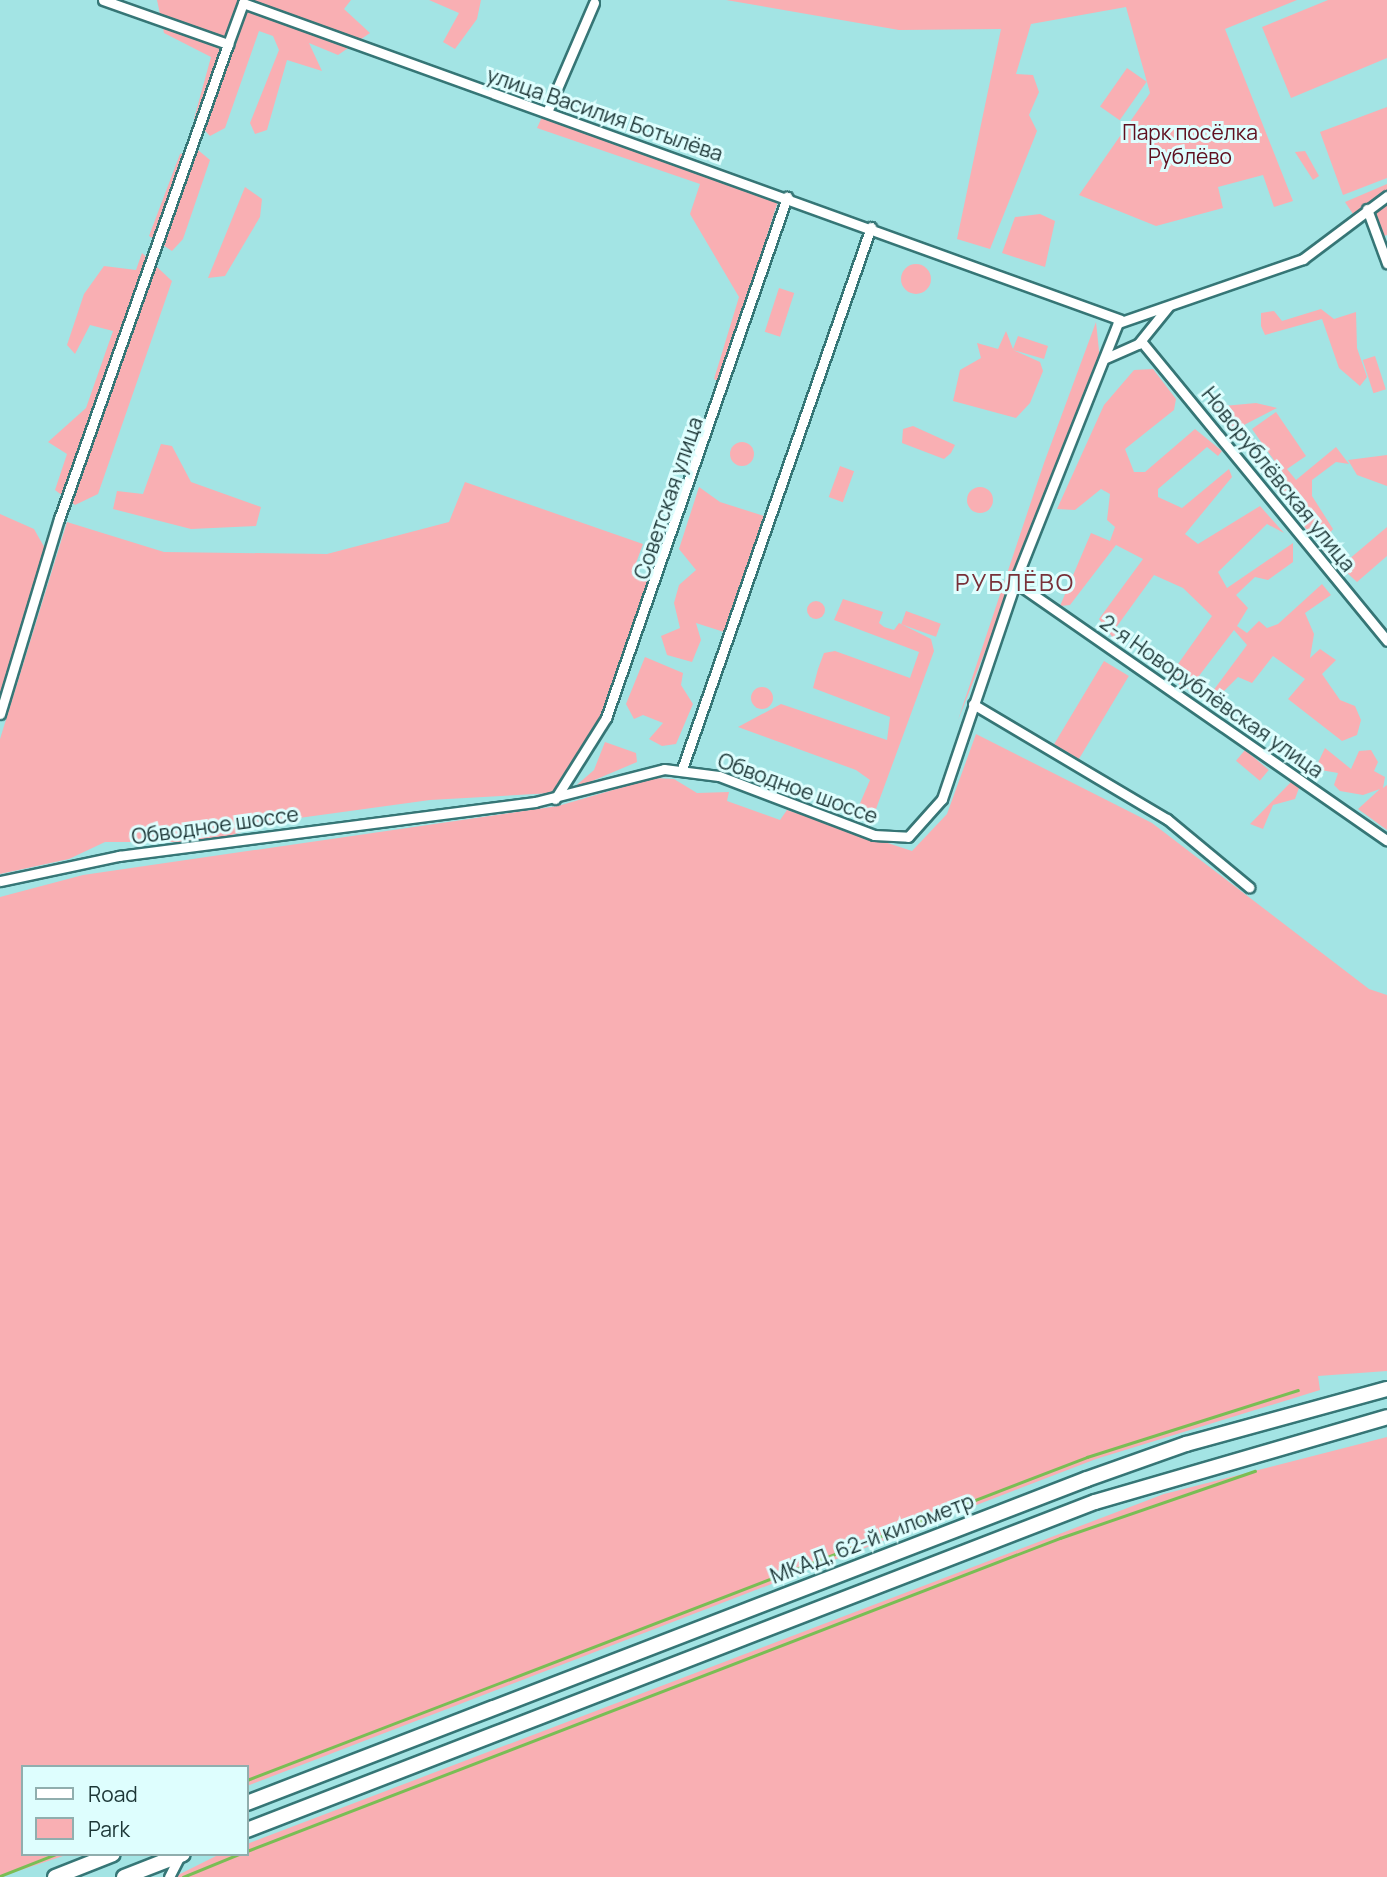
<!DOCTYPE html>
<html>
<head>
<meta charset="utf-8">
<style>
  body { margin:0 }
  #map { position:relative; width:1387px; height:1877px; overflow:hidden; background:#a3e4e4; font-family:Manrope,sans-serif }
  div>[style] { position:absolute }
  .green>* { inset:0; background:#f9afb3; transform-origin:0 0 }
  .round { border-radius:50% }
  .stream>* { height:2.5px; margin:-1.25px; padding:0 1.25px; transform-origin:1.25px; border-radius:1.25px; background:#79be54 }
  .roads { filter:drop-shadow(2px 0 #367676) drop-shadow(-2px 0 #367676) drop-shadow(0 2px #367676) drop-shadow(0 -2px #367676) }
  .minor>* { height:9px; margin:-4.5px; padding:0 4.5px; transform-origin:4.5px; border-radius:4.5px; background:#fff }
  .highway>* { height:14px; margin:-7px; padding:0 7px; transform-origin:7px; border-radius:7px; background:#fff }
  span { translate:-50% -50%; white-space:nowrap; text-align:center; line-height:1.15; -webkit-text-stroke:6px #defefe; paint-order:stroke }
  .street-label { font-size:21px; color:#1c3636 }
  .park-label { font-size:21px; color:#5f0f1f }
  .quarter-label { font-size:24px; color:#793139; letter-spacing:2px }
  .legend { position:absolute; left:21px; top:1765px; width:228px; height:91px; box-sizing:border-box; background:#defefe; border:2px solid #90aeae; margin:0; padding:9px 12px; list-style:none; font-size:21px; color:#1c3636 }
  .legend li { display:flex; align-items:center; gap:14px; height:35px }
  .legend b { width:35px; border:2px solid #90aeae }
</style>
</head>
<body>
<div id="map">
  <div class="green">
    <div style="clip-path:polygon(157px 0,351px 0,344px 9px,370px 33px,338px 55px,309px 43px,322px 71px,287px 60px,267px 130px,255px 134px,250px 123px,279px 50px,273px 36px,259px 31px,225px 128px,210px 136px,194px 119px,211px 57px,164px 33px)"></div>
    <div style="clip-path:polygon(429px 0,481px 0,477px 19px,455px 49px,443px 42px,459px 13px)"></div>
    <div style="clip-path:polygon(726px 0,1297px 0,1225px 29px,1293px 201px,1274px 207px,1263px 175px,1218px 187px,1223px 208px,1156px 226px,1079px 195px,1150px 93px,1126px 7px,1031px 24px,1016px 74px,1033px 75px,1039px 92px,1029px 115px,1037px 131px,990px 249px,957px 239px,1001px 29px,899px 30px)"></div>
    <div style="clip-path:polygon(1328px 0,1387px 0,1387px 58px,1291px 98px,1262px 27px)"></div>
    <div style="left:1127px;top:68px;width:24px;height:47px;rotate:35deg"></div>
    <div style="clip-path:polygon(1387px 107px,1387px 178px,1343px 195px,1320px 132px)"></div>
    <div style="clip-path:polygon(542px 117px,778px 201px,720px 382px,714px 379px,739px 297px,690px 214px,700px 184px,537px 128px)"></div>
    <div style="clip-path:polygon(198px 150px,210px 160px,183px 239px,172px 251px,149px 236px,180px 154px)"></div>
    <div style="clip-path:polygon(1305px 151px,1319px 176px,1313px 180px,1295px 152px)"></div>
    <div style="clip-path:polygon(1387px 184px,1387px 192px,1353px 214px,1345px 202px)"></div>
    <div style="clip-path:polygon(245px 187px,262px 199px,260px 217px,225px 276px,208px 278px)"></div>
    <div style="clip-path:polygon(1387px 199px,1387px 235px,1384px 236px,1374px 209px)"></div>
    <div style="clip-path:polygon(1040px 214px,1055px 221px,1045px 267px,1002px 253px,1015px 217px)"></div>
    <div style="clip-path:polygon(142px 253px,172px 281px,98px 494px,75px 505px,55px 490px,67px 454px,48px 442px,86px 408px,113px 331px,90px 325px,75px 354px,67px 345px,84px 294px,104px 266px,136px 270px)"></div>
    <div class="round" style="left:901px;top:264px;width:30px;height:30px"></div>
    <div style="left:779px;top:288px;width:16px;height:46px;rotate:18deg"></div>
    <div style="clip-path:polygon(1321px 309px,1334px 319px,1356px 312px,1357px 348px,1367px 377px,1360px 386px,1339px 368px,1322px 319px,1265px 335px,1261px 326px,1261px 313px,1274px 311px,1282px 321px)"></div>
    <div style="clip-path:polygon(1096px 322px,1100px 360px,958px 720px,1044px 463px)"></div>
    <div style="clip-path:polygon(1006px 331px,1013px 349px,1018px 336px,1048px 346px,1044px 359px,1013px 350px,1040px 362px,1043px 371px,1030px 403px,1016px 418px,953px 401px,960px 370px,981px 358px,977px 343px,998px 349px)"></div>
    <div style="left:1375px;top:356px;width:35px;height:13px;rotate:72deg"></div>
    <div style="clip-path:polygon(1153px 369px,1176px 399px,1174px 410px,1125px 449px,1134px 472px,1145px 472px,1195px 429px,1222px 451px,1218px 456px,1207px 447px,1158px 489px,1158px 497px,1182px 508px,1229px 469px,1232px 477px,1185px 534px,1198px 544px,1260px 506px,1284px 533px,1267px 524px,1218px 572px,1227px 588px,1293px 543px,1293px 562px,1268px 580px,1255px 577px,1236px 595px,1248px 608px,1237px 626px,1247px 633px,1259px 621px,1267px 628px,1278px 624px,1322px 584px,1331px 595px,1305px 613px,1314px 634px,1310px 658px,1320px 649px,1336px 660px,1322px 674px,1340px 700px,1355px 706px,1361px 720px,1357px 735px,1342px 741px,1288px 699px,1305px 679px,1273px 656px,1252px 683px,1238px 677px,1209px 706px,1207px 699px,1247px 645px,1234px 630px,1189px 689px,1181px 689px,1173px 671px,1212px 616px,1183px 588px,1154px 575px,1115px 629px,1116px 642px,1099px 619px,1143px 559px,1116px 545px,1070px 605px,1060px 606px,1091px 533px,1110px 541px,1115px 527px,1107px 520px,1110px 494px,1101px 489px,1075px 510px,1057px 509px,1104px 405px,1134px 370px)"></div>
    <div style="clip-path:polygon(1256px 403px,1277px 408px,1244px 425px,1257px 446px,1249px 452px,1213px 407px)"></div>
    <div style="clip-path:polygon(1276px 412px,1306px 456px,1287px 469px,1296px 480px,1336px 447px,1349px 464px,1336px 462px,1312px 480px,1312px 496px,1333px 529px,1327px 537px,1310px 534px,1255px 462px,1283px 473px,1252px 429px)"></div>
    <div style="clip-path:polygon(913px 426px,955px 445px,951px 453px,944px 459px,902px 443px,903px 429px)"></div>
    <div class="round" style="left:730px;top:442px;width:24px;height:24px"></div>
    <div style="clip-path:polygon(161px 444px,172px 446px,191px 482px,261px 507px,256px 526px,191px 529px,113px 509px,117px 491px,143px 494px)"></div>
    <div style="clip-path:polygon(1387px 455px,1387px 486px,1357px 475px,1348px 460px)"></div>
    <div style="left:840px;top:466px;width:15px;height:33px;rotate:20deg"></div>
    <div style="clip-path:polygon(465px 482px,643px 544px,632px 574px,654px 581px,600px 722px,553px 793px,430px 800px,277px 821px,209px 842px,105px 842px,69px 859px,0 874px,0 739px,67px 522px,164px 552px,327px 554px,449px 522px)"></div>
    <div class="round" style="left:967px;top:487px;width:26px;height:26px"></div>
    <div style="clip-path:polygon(699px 487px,720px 502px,764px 516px,724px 632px,696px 623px,701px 640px,692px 662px,667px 655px,661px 636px,680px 628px,674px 603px,679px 585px,696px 570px,679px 549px)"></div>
    <div style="clip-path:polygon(0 514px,34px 529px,47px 552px,0 694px)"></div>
    <div style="clip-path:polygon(1387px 527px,1387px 556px,1357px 582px,1322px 550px,1348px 560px)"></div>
    <div style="clip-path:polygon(843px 599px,883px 612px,879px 623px,884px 627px,894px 630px,899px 623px,931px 639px,934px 651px,876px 809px,858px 808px,870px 780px,856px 770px,738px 727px,781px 704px,887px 740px,890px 717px,813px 688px,818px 669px,824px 653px,835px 651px,910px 678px,919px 652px,834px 620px)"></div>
    <div class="round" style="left:807px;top:601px;width:18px;height:18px"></div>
    <div style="left:906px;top:611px;width:37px;height:14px;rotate:20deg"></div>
    <div style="clip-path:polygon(645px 657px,683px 673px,681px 685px,693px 704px,676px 744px,662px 746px,649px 739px,663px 723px,643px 715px,634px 719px,626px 704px)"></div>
    <div style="left:1104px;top:661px;width:29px;height:97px;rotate:31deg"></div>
    <div class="round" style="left:751px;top:687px;width:22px;height:22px"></div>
    <div style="clip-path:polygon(976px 734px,1152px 823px,1369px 989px,1387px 995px,1387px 1371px,1318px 1376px,1320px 1390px,1096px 1459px,247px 1786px,247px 1767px,23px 1767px,23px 1854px,69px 1854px,0 1877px,0 897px,83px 875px,558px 806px,654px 778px,674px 779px,697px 793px,729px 792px,727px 801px,780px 820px,787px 810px,912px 851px,947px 814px)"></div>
    <div style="clip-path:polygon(605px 742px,636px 753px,637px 762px,571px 790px,594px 770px)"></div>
    <div style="clip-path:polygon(1325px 748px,1351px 769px,1359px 751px,1371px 750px,1378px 762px,1374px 771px,1385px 777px,1383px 788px,1387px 785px,1387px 830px,1358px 809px,1380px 789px,1363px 795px,1340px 791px,1334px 785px,1338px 773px,1315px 769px)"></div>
    <div style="left:1245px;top:750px;width:31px;height:14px;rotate:40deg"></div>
    <div style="clip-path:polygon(1291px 782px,1299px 788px,1295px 799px,1273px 805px,1263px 829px,1250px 824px)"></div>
    <div style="clip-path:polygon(1387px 1437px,1387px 1877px,174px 1877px,220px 1854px,247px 1854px,247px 1844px,1164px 1494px)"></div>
  </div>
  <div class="stream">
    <div style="left:247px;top:1780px;width:900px;rotate:-21.03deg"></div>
    <div style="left:1087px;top:1457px;width:221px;rotate:-17.6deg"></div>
    <div style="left:247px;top:1851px;width:871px;rotate:-21.06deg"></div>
    <div style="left:1060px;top:1538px;width:206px;rotate:-19deg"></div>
    <div style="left:0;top:1876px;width:60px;rotate:-21.4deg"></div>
    <div style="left:183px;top:1877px;width:61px;rotate:-22.3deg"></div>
  </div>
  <div class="roads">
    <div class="minor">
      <div style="left:103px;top:0;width:133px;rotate:19.4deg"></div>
      <div style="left:228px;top:44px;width:44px;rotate:-69.9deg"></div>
      <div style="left:243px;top:3px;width:933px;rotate:19.85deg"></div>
      <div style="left:547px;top:112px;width:119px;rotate:-66.7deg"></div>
      <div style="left:1367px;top:209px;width:58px;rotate:69.7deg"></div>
      <div style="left:1141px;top:341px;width:388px;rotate:50.6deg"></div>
      <div style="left:1106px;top:358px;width:35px;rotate:-24deg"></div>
      <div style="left:1138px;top:344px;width:48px;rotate:-51deg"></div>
      <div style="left:1015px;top:582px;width:453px;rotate:34.8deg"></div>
      <div style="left:973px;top:704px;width:226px;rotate:30.7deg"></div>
      <div style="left:1167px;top:819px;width:107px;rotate:39.7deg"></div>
      <div style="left:0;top:714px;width:204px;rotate:-73.2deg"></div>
      <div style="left:59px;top:519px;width:504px;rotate:-70.41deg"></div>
      <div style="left:682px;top:769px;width:574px;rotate:-70.78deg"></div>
      <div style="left:555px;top:799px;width:96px;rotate:-57.8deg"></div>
      <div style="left:606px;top:718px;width:552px;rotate:-70.84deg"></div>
      <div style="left:0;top:881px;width:122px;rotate:-11.9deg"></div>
      <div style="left:119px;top:856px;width:419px;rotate:-7.4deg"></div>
      <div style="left:535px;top:802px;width:133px;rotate:-14.3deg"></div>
      <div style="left:664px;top:769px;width:55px;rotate:7.3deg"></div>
      <div style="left:719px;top:776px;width:166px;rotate:20.8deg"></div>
      <div style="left:874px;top:835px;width:34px;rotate:3deg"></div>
      <div style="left:908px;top:837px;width:51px;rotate:-48.2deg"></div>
      <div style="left:942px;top:799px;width:237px;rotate:-71.3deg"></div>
      <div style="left:1018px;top:574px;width:270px;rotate:-68.3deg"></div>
      <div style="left:1118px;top:323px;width:196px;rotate:-19.1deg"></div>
      <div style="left:1303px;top:259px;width:105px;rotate:-36.9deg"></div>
      <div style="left:169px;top:1877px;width:22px;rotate:-63deg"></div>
    </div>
    <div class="highway">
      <div style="left:247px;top:1803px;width:900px;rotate:-21.09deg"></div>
      <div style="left:1087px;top:1479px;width:105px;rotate:-19.5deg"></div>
      <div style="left:1186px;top:1444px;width:208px;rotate:-15.3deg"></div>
      <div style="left:247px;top:1830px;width:909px;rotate:-21.15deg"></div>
      <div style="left:1095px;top:1502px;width:304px;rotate:-16.2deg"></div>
      <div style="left:55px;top:1877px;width:62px;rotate:-21.6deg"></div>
      <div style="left:124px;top:1877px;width:63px;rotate:-21.3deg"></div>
    </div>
  </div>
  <div class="street-label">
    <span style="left:605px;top:114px;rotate:19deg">улица Василия Ботылёва</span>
    <span style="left:1279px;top:479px;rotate:51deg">Новорублёвская улица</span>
    <span style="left:668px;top:498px;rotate:-71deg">Советская улица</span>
    <span style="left:1212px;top:696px;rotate:35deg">2-я Новорублёвская улица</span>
    <span style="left:798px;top:788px;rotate:20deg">Обводное шоссе</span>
    <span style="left:215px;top:825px;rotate:-8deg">Обводное шоссе</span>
    <span style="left:872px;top:1538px;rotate:-21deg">МКАД, 62-й километр</span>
  </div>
  <div class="park-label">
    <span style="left:1190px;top:144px">Парк посёлка<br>Рублёво</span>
  </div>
  <div class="quarter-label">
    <span style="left:1015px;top:582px">РУБЛЁВО</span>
  </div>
  <ul class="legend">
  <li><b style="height:9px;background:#fff"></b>Road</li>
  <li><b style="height:19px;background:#f9afb3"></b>Park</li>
  </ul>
</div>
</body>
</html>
